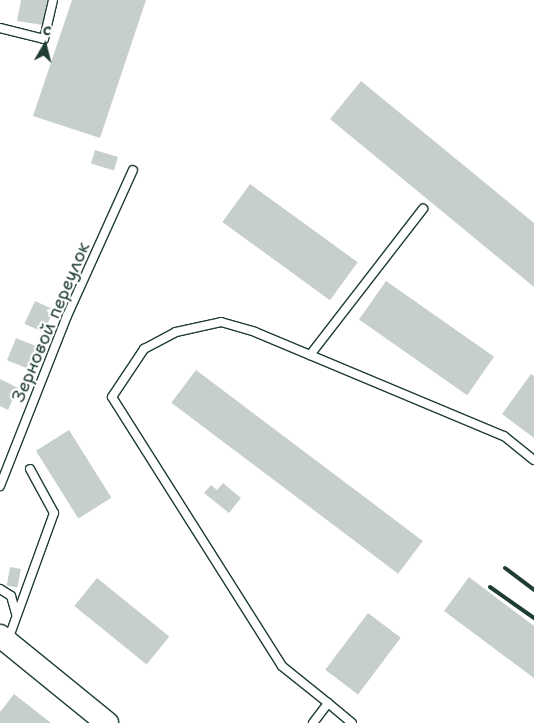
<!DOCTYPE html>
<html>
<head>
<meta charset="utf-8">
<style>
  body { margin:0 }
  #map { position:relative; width:534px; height:723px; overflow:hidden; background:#fff; font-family:"Shantell Sans",sans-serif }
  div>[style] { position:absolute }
  .building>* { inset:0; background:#c7cfcc; transform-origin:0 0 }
  .roads { filter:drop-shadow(1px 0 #1f3d34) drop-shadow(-1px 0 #1f3d34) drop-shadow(0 1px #1f3d34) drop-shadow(0 -1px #1f3d34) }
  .lane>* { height:8px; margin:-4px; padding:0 4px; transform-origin:4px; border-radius:4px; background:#fff }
  .primary>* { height:22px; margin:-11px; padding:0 11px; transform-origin:11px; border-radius:11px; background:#fff }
  .rail>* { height:4px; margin:-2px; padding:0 2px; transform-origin:2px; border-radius:2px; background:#1f3d34 }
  span { translate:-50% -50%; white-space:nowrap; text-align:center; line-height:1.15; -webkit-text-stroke:4.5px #fff; paint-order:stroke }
  .street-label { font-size:18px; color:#1f3d34 }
  .north { position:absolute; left:20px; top:20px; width:50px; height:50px; -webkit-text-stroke:4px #fff; paint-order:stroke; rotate:8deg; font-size:14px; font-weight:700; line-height:20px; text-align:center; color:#1f3d34 }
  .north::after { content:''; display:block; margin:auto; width:18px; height:22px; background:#1f3d34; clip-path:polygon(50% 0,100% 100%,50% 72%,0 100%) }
</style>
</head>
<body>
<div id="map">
  <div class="building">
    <div style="clip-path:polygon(21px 0,47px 0,43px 25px,17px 21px)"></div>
    <div style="clip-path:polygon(72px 0,146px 0,100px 138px,33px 116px)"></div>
    <div style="clip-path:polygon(361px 81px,534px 223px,534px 287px,330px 119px)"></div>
    <div style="left:95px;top:150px;width:24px;height:14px;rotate:17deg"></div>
    <div style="left:250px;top:184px;width:133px;height:47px;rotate:36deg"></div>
    <div style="left:386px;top:281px;width:132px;height:47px;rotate:35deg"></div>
    <div style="left:35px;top:301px;width:21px;height:25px;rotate:25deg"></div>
    <div style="left:16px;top:338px;width:22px;height:24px;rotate:22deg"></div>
    <div style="left:196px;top:370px;width:284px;height:41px;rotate:37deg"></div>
    <div style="clip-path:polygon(531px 374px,534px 376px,534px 438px,502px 414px)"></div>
    <div style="clip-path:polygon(0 379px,18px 388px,8px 410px,0 406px)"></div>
    <div style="left:69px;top:430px;width:80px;height:39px;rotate:58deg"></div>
    <div style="clip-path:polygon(223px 483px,241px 498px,229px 513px,204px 493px,211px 485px,217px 490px)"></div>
    <div style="left:10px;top:567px;width:11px;height:19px;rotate:10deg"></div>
    <div style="clip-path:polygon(469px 577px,534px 626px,534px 678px,444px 611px)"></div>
    <div style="left:97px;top:578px;width:93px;height:36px;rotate:39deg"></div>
    <div style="left:368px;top:613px;width:41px;height:71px;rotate:37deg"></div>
    <div style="clip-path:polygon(14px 694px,51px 723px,0 723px,0 712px)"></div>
  </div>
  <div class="roads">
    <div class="lane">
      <div style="left:0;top:28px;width:45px;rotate:14deg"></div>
      <div style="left:44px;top:39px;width:40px;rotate:-77deg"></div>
      <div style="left:310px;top:355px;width:185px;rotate:-52.3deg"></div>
      <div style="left:0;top:486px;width:183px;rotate:-68.5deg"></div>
      <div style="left:67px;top:316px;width:160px;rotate:-65.7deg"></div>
      <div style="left:0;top:589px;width:13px;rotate:32deg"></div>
      <div style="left:11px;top:596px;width:18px;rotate:74deg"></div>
      <div style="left:8px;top:640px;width:135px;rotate:-70.1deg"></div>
      <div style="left:54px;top:513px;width:50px;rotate:-118.6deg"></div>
      <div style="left:328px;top:703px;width:31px;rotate:40deg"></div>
      <div style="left:313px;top:723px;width:25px;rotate:-53deg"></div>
      <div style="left:328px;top:703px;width:59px;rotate:-141.2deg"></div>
      <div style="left:282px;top:666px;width:318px;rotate:-122.3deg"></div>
      <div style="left:112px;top:397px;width:58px;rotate:-56.3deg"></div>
      <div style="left:144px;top:349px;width:36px;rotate:-28deg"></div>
      <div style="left:176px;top:332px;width:46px;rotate:-12.5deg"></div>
      <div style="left:221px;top:322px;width:35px;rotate:16deg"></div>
      <div style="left:255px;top:332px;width:270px;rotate:22.7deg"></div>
      <div style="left:504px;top:436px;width:38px;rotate:39deg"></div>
    </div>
    <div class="primary">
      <div style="left:0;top:636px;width:138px;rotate:39.1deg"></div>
    </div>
  </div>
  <div class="rail">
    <div style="left:505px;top:568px;width:36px;rotate:37deg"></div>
    <div style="left:490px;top:587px;width:54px;rotate:35.2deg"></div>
  </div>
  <div class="street-label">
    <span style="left:51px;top:322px;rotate:-67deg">Зерновой переулок</span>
  </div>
  <div class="north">С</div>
</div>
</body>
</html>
